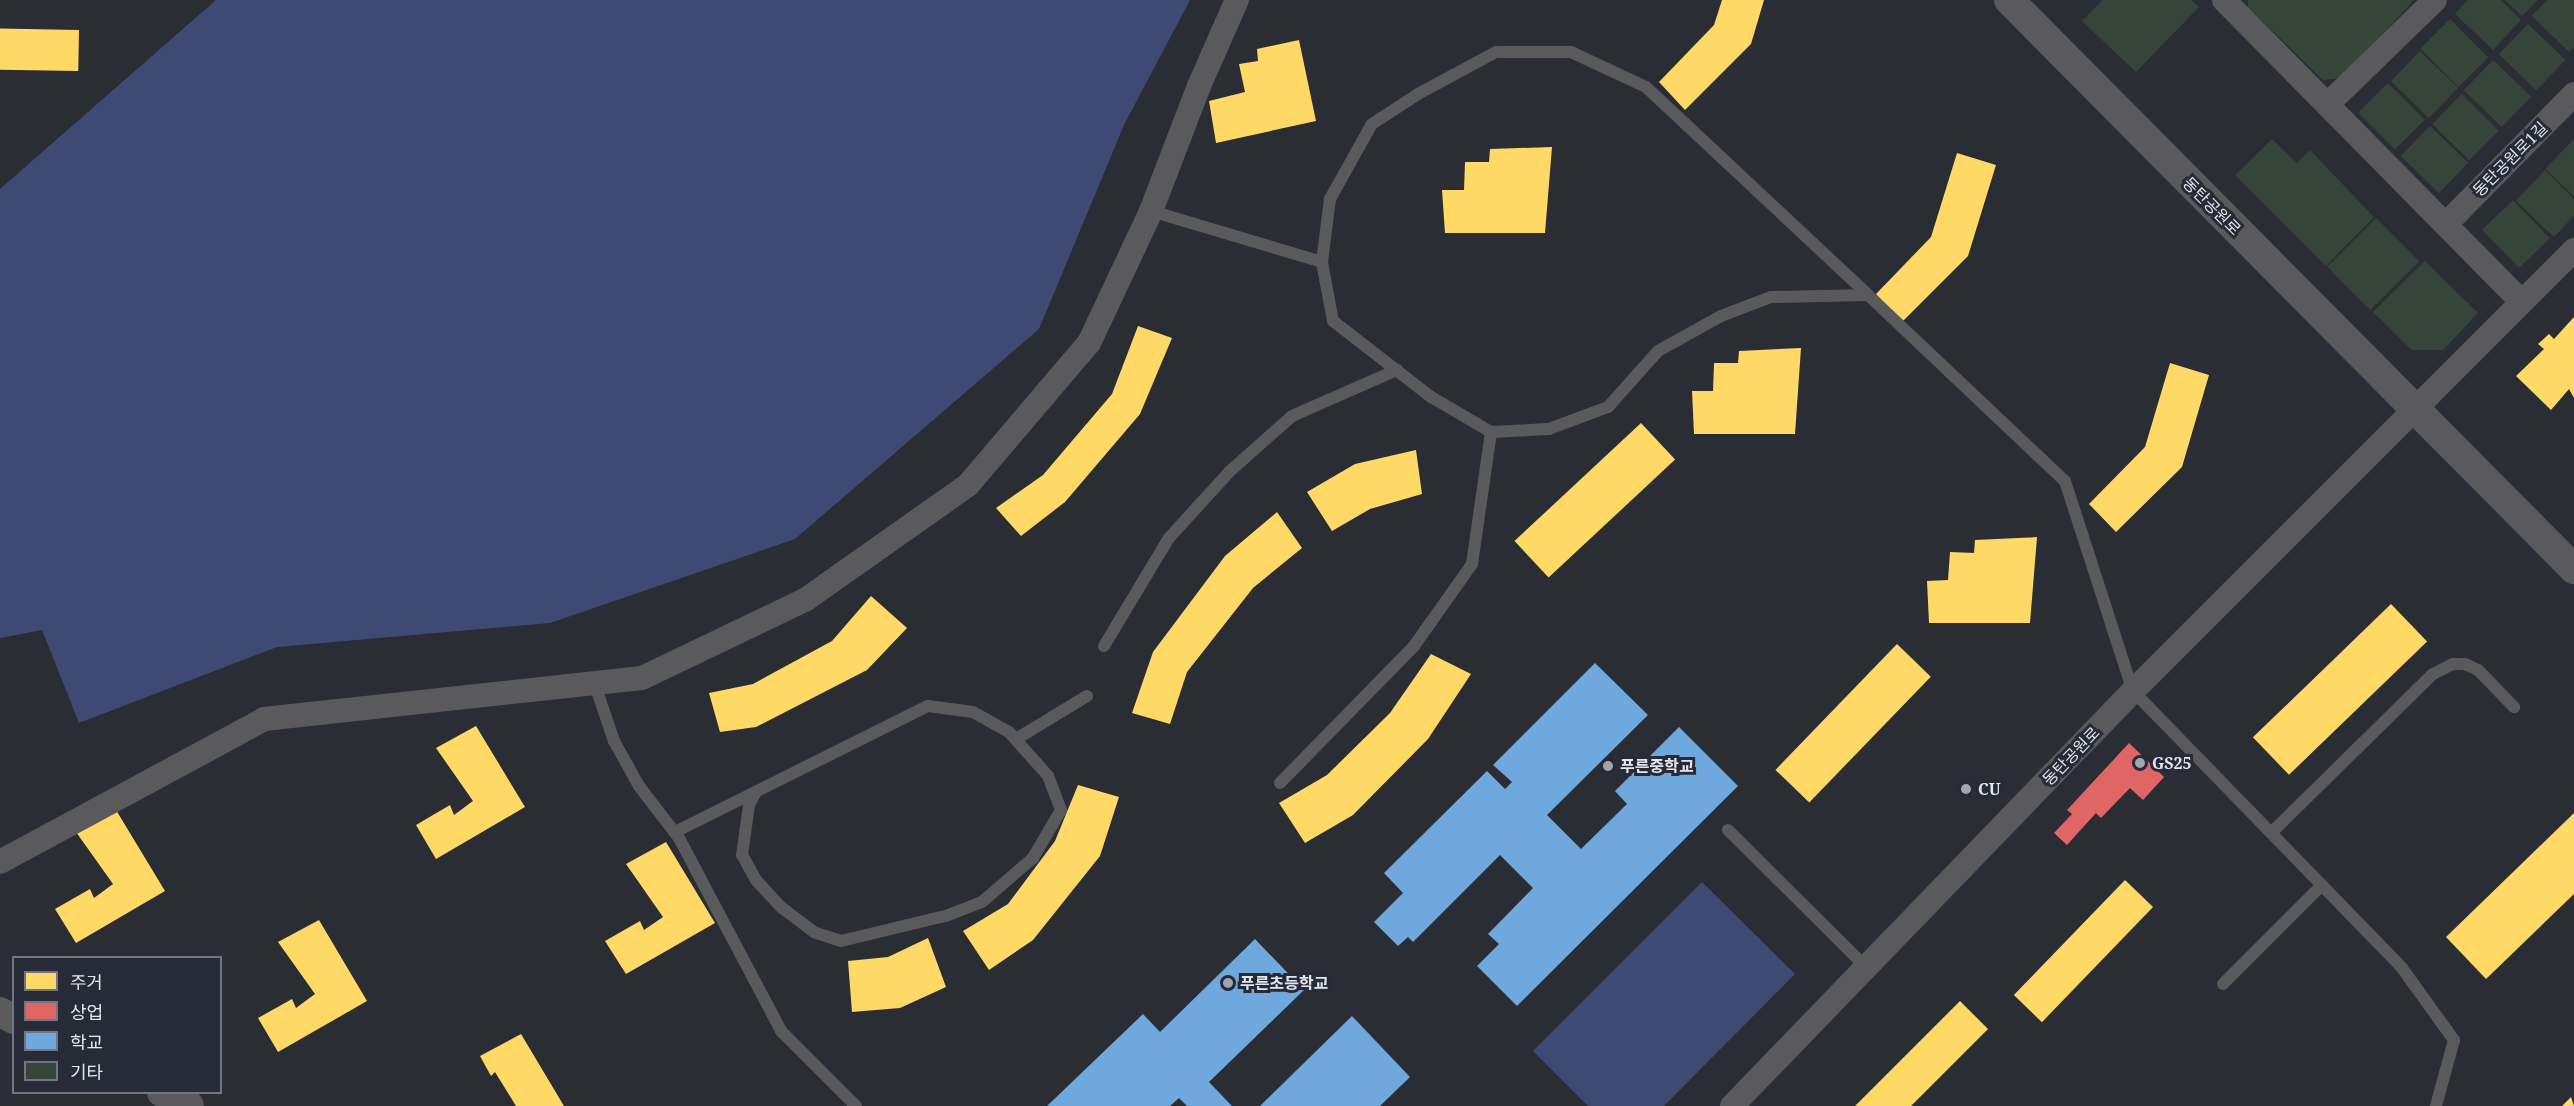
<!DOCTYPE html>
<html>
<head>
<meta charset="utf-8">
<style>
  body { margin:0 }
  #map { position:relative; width:2574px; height:1106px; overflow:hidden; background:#2a2d34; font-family:"Noto Serif","Noto Sans KR",serif }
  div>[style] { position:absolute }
  .green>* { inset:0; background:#3e4a74 }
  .homes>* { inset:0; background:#ffd966; transform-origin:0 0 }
  .shops>* { inset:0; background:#e06666 }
  .schools>* { inset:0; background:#6fa8dc }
  .building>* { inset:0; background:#36453a; transform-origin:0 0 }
  .service>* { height:12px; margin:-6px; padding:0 6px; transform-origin:6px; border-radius:6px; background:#5a5a5d }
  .minor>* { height:24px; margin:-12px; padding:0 12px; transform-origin:12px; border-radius:12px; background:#5a5a5d }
  .tertiary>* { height:30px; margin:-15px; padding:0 15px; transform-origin:15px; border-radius:15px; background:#5a5a5d }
  .dots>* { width:16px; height:16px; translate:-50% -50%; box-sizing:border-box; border:3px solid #272b37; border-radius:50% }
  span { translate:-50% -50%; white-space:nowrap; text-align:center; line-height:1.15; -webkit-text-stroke:6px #272b37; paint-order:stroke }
  .street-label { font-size:16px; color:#e3e6ee }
  .poi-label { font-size:16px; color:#e3e6ee; font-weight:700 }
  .left { translate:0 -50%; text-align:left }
  .legend { position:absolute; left:12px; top:956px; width:210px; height:138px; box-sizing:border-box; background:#272b37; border:2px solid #727680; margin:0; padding:8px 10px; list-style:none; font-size:18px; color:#e3e6ee }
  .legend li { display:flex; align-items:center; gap:12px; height:30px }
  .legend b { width:30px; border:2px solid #727680 }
</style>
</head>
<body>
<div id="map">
  <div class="green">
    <div style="clip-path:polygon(216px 0,1190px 0,1124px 125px,1039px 329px,795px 539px,550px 623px,277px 647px,79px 723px,42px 630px,0 638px,0 189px)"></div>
    <div style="clip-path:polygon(1702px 882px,1795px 974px,1664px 1106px,1588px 1106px,1533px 1051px)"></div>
  </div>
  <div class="homes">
    <div style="clip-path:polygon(1722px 0,1764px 0,1751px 44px,1685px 110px,1659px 82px,1714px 25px)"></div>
    <div style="left:79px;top:30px;width:41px;height:79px;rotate:91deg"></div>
    <div style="clip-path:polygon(1299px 40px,1316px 121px,1216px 143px,1209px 101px,1245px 92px,1239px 64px,1258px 61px,1257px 49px)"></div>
    <div style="clip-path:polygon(1552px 147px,1545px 233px,1445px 233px,1442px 190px,1464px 190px,1465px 162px,1489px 162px,1490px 149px)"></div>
    <div style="clip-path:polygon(1957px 153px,1996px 165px,1968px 256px,1902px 322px,1876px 294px,1931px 237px)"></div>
    <div style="clip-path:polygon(2574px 317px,2574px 398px,2569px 389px,2551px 410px,2516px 376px,2544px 349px,2538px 344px,2549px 334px,2554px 339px)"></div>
    <div style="clip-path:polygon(1138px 326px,1172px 338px,1140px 414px,1065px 502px,1021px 536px,996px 508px,1043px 475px,1112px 394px)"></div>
    <div style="clip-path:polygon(1801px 348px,1795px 434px,1694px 434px,1692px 391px,1713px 391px,1714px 363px,1738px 363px,1739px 351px)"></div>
    <div style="clip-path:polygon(2170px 363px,2209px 375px,2182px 467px,2116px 532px,2089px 504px,2145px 447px)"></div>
    <div style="left:1641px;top:423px;width:50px;height:173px;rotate:47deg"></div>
    <div style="clip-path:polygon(1416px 450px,1422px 494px,1370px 509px,1332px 531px,1307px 492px,1355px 464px)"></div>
    <div style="clip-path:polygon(1277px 512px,1302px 548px,1253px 588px,1187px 672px,1170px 724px,1132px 713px,1153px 652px,1225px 556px)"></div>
    <div style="clip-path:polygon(2037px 537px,2030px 623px,1929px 623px,1927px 581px,1948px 580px,1950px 552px,1974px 553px,1975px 540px)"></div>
    <div style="clip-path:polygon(871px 596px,907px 628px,867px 670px,756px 727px,720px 732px,709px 693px,753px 684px,832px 641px)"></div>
    <div style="left:2391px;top:604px;width:52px;height:192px;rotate:46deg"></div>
    <div style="left:1897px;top:644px;width:47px;height:175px;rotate:44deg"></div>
    <div style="clip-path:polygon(1431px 654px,1471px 674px,1428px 739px,1353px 815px,1305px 843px,1279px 803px,1327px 775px,1390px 713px)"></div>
    <div style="clip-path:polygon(476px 726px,525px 807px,436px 859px,416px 825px,450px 805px,454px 815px,473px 801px,436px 748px)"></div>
    <div style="clip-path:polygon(1078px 785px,1119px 797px,1100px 856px,1033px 940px,989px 970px,963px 931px,1008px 904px,1055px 841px)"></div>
    <div style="clip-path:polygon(116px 810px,165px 891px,76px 943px,55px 909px,90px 889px,94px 898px,113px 884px,76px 832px)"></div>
    <div style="clip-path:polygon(2574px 813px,2574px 894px,2486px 979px,2446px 937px)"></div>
    <div style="clip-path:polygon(666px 842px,715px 923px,626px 974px,605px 941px,640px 921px,644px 930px,663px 917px,626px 864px)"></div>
    <div style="left:2125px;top:880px;width:39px;height:160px;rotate:44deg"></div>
    <div style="clip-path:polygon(319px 920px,367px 1001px,278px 1052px,258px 1018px,292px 999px,296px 1008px,315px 994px,278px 942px)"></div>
    <div style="clip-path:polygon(928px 938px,946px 987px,900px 1008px,852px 1012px,848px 961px,888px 957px)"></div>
    <div style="clip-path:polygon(1960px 1001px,1988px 1029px,1911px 1106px,1855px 1106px)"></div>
    <div style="clip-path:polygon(521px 1034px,564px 1106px,516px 1106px,495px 1072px,491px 1076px,480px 1056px)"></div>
    <div style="clip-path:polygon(2571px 1097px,2574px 1106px,2562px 1106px)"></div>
  </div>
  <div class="shops">
    <div style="clip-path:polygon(2129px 743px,2164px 777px,2143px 800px,2130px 788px,2101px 818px,2096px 813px,2067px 845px,2054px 833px,2072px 814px,2067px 810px)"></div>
  </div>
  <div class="schools">
    <div style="clip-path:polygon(1595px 663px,1648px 715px,1547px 815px,1581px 849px,1627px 804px,1615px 791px,1679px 727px,1738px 786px,1517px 1006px,1477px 966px,1499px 944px,1488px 934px,1533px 888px,1500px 855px,1413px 942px,1408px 937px,1398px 946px,1374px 922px,1403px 893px,1384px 873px,1487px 771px,1505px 789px,1512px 782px,1493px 765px)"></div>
    <div style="clip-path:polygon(1255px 939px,1304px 990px,1209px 1082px,1232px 1106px,1187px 1106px,1179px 1098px,1170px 1106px,1047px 1106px,1143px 1014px,1160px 1032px)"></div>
    <div style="clip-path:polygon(1352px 1016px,1410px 1077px,1380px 1106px,1260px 1106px)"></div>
  </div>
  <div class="building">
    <div style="clip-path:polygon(2103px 0,2191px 0,2199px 7px,2136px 72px,2082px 21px)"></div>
    <div style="clip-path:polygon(2248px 0,2414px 0,2342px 78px,2323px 80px,2248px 7px)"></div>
    <div style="clip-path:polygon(2468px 0,2501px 0,2521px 20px,2493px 50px,2455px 14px)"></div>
    <div style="clip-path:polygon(2505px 0,2538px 0,2522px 16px)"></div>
    <div style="clip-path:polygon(2547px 0,2574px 0,2574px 47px,2569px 52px,2532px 16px)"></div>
    <div style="left:2450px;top:19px;width:54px;height:42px;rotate:45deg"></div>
    <div style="left:2528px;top:24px;width:52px;height:42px;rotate:44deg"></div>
    <div style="left:2420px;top:51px;width:53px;height:42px;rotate:44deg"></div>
    <div style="left:2493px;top:60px;width:53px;height:42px;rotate:44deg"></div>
    <div style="left:2388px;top:83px;width:52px;height:42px;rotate:45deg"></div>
    <div style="left:2462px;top:94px;width:52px;height:42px;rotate:45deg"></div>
    <div style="left:2430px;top:126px;width:53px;height:42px;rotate:44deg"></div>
    <div style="clip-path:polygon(2272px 139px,2297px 163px,2310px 150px,2374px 217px,2326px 266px,2235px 175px)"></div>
    <div style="clip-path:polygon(2574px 139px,2574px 196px,2545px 169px)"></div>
    <div style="clip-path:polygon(2545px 170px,2574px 199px,2574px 216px,2554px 237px,2516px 201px)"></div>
    <div style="left:2513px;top:200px;width:53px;height:43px;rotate:46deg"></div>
    <div style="left:2376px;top:218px;width:61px;height:69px;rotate:45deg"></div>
    <div style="clip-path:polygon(2425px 261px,2478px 313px,2443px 350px,2412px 350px,2373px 312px)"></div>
  </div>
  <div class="service">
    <div style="left:1151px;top:211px;width:178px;rotate:16.6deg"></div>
    <div style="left:1868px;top:295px;width:97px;rotate:178.8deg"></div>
    <div style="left:1771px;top:297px;width:53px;rotate:159.2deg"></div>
    <div style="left:1721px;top:316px;width:72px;rotate:150.9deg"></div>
    <div style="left:1658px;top:351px;width:75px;rotate:131.8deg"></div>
    <div style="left:1608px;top:407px;width:63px;rotate:159.6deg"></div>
    <div style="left:1549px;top:429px;width:58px;rotate:177deg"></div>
    <div style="left:1491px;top:432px;width:69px;rotate:-149.7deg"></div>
    <div style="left:1431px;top:397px;width:124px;rotate:-142.2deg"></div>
    <div style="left:1333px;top:321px;width:60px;rotate:-100.6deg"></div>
    <div style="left:1322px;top:262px;width:64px;rotate:-82.8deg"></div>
    <div style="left:1330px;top:199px;width:86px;rotate:-60.8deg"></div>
    <div style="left:1372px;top:124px;width:55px;rotate:-33.1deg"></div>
    <div style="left:1418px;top:94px;width:89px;rotate:-28.3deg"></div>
    <div style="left:1496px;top:52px;width:75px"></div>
    <div style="left:1571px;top:52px;width:83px;rotate:25deg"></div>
    <div style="left:1646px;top:87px;width:304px;rotate:43.1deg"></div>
    <div style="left:1868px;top:295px;width:271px;rotate:43.4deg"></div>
    <div style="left:2065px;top:481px;width:221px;rotate:72.1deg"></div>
    <div style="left:2133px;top:691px;width:386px;rotate:45.8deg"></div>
    <div style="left:2402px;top:968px;width:89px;rotate:54.2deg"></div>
    <div style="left:2454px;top:1040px;width:68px;rotate:105.3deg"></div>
    <div style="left:1104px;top:646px;width:126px;rotate:-59deg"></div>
    <div style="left:1169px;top:538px;width:89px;rotate:-47.7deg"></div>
    <div style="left:1229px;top:472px;width:84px;rotate:-41.6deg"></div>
    <div style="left:1292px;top:416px;width:115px;rotate:-23.7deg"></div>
    <div style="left:594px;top:682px;width:62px;rotate:71.3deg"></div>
    <div style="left:614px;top:741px;width:51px;rotate:60.9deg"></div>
    <div style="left:639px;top:786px;width:66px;rotate:52.4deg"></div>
    <div style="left:679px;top:838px;width:218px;rotate:62.1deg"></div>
    <div style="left:781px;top:1031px;width:106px;rotate:45deg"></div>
    <div style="left:1016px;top:739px;width:83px;rotate:-31.2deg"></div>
    <div style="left:1280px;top:783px;width:192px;rotate:-45.6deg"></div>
    <div style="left:1414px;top:646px;width:100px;rotate:-54.7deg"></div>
    <div style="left:1472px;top:564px;width:133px;rotate:-81.8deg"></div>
    <div style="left:1728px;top:830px;width:194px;rotate:44.8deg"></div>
    <div style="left:675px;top:832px;width:283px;rotate:-26.5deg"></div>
    <div style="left:928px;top:706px;width:45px;rotate:7.6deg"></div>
    <div style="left:973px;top:712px;width:41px;rotate:29.1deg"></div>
    <div style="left:1009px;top:732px;width:59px;rotate:48.4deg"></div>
    <div style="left:1048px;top:776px;width:36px;rotate:69deg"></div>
    <div style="left:1061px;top:810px;width:56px;rotate:120.3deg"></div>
    <div style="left:1033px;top:858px;width:67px;rotate:139.2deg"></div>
    <div style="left:982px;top:902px;width:40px;rotate:159deg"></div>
    <div style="left:945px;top:916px;width:107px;rotate:166.5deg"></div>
    <div style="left:841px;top:941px;width:28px;rotate:-162deg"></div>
    <div style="left:814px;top:932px;width:41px;rotate:-142.9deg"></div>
    <div style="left:781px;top:907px;width:37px;rotate:-133deg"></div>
    <div style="left:756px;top:880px;width:29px;rotate:-119deg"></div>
    <div style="left:742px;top:855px;width:50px;rotate:-82deg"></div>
    <div style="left:749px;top:805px;width:15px;rotate:-62deg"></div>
    <div style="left:2271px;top:833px;width:227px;rotate:-44.5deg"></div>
    <div style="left:2433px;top:674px;width:22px;rotate:-27deg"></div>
    <div style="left:2453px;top:664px;width:12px"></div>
    <div style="left:2465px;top:664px;width:14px;rotate:25deg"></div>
    <div style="left:2478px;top:670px;width:52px;rotate:45.8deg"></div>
    <div style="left:2223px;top:984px;width:140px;rotate:-45deg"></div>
  </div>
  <div class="minor">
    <div style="left:2224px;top:0;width:424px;rotate:45.4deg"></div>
    <div style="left:2328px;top:104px;width:149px;rotate:-44.2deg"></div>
    <div style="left:2447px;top:223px;width:181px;rotate:-45.4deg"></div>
    <div style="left:0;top:862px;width:300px;rotate:-28.4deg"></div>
    <div style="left:264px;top:719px;width:380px;rotate:-6.2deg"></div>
    <div style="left:642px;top:678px;width:181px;rotate:-25.6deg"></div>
    <div style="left:805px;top:600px;width:199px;rotate:-35.2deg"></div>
    <div style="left:968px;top:485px;width:187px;rotate:-49.6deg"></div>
    <div style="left:1089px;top:343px;width:146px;rotate:-64.8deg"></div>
    <div style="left:1151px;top:211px;width:134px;rotate:-69deg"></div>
    <div style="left:1199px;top:86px;width:94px;rotate:-66.2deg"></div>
    <div style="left:1732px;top:1106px;width:577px;rotate:-45.98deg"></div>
    <div style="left:2133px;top:691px;width:624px;rotate:-45deg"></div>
  </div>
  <div class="tertiary">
    <div style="left:2009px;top:0;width:802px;rotate:45.2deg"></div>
    <div style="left:0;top:1012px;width:16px;rotate:27deg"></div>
    <div style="left:162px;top:1092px;width:30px;rotate:27deg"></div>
  </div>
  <div class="dots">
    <div style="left:2140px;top:763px;background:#a2a5ad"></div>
    <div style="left:1608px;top:766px;background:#a2a5ad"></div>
    <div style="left:1966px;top:789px;background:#a2a5ad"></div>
    <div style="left:1228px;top:983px;background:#a2a5ad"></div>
  </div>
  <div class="street-label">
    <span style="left:2510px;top:159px;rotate:-45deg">동탄공원로1길</span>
    <span style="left:2212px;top:206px;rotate:45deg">동탄공원로</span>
    <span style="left:2071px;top:756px;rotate:-46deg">동탄공원로</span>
  </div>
  <div class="poi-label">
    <span class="left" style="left:2152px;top:763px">GS25</span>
    <span class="left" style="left:1620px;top:766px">푸른중학교</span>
    <span class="left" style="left:1978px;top:789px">CU</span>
    <span class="left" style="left:1240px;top:983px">푸른초등학교</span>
  </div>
  <ul class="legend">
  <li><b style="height:16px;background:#ffd966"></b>주거</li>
  <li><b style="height:16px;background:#e06666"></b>상업</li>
  <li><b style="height:16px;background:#6fa8dc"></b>학교</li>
  <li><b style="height:16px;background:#36453a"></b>기타</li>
  </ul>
</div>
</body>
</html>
